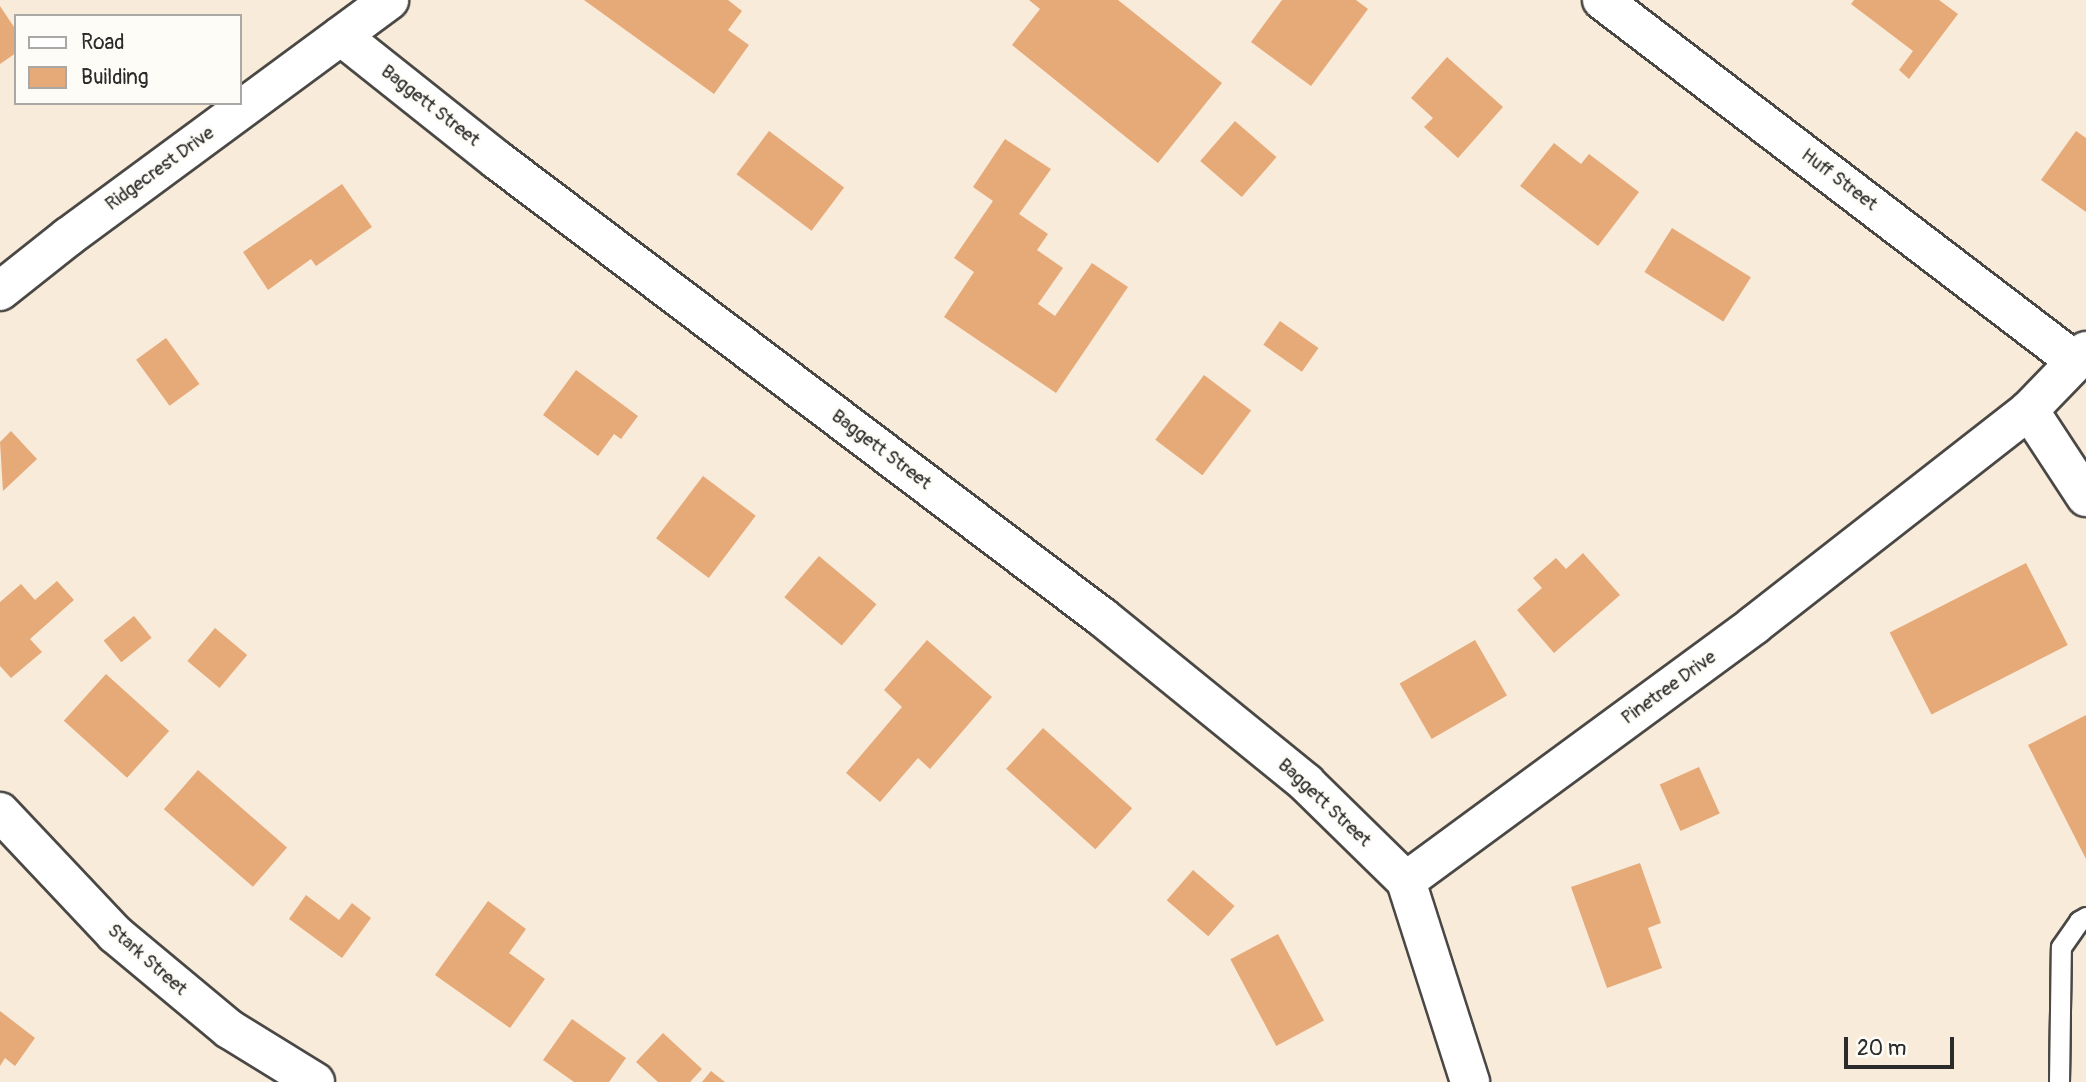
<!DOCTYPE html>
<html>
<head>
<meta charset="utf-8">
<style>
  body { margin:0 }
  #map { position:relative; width:2086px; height:1082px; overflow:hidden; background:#f9ebda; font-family:Pangolin,sans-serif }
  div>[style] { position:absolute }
  .building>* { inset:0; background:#e6a978; transform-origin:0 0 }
  .roads { filter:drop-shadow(2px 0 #4a4845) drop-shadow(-2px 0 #4a4845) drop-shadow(0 2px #4a4845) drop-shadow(0 -2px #4a4845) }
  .service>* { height:19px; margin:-9.5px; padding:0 9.5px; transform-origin:9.5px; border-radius:9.5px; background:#fff }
  .minor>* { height:38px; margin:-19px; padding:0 19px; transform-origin:19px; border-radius:19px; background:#fff }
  span { translate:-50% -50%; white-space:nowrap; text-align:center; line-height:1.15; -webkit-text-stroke:5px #fdfcf7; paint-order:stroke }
  .street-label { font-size:19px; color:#2b2b2b }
  .legend { position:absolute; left:14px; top:14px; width:228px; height:91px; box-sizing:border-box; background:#fdfcf7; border:2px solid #a9a8a5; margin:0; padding:9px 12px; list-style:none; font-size:21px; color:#2b2b2b }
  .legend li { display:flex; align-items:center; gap:14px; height:35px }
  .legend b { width:35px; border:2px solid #a9a8a5 }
  .scale { position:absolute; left:1844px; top:1037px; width:110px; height:32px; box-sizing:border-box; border:4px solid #2b2b2b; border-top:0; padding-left:9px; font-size:21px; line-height:24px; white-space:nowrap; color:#2b2b2b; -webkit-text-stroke:5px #fdfcf7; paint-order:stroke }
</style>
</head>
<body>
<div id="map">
  <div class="building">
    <div style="clip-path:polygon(584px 0,728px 0,742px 11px,728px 30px,749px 45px,714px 94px)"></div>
    <div style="clip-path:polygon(1029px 0,1118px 0,1222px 83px,1158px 163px,1012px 45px,1040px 9px)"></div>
    <div style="clip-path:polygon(1282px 0,1356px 0,1368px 9px,1311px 86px,1251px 42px)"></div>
    <div style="clip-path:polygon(1854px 0,1939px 0,1958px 14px,1909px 79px,1899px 70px,1913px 51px,1851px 4px)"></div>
    <div style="clip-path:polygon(0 6px,16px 30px,16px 53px,0 64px)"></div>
    <div style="clip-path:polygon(1447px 57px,1503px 107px,1458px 158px,1424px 127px,1433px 118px,1411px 98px)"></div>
    <div style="left:1235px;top:121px;width:55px;height:53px;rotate:41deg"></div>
    <div style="left:769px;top:131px;width:94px;height:54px;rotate:37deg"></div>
    <div style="clip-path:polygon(2076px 131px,2086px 138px,2086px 212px,2041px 180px)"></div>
    <div style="clip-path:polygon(1005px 139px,1051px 169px,1019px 214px,1048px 234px,1037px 250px,1063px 268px,1038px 304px,1055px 316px,1092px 263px,1128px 287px,1056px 393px,944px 317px,974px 272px,954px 258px,993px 201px,973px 187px)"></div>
    <div style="clip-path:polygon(1554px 143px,1581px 164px,1589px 154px,1639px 192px,1598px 246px,1520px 186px)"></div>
    <div style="clip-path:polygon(342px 184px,372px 227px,316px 266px,311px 259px,268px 290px,243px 252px)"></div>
    <div style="left:1672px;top:228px;width:93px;height:52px;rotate:32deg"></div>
    <div style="left:1280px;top:321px;width:47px;height:29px;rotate:35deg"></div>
    <div style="left:166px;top:338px;width:57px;height:37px;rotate:54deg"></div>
    <div style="clip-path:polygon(576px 370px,638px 416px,621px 439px,614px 434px,598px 456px,543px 415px)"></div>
    <div style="left:1204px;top:375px;width:59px;height:81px;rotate:37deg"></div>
    <div style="clip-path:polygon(11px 431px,37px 459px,3px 491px,0 442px)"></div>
    <div style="left:703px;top:476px;width:66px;height:78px;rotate:37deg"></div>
    <div style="clip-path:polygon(1583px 553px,1620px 595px,1554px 653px,1517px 610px,1542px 588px,1533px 578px,1556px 558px,1566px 569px)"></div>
    <div style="left:819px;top:556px;width:75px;height:54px;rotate:40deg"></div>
    <div style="left:2026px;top:563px;width:92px;height:153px;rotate:63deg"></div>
    <div style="clip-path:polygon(57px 581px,74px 600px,30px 639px,42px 652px,11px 678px,0 666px,0 602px,21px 584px,35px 600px)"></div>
    <div style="left:134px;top:616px;width:28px;height:39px;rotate:51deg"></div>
    <div style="left:215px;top:628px;width:42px;height:43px;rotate:40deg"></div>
    <div style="clip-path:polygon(927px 640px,992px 697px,930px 769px,918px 758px,880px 802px,846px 773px,902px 707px,884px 690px)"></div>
    <div style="left:1475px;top:640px;width:64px;height:87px;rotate:60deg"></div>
    <div style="left:106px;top:674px;width:85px;height:63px;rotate:42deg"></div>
    <div style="clip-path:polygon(2086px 715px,2086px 859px,2028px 745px)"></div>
    <div style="left:1043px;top:728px;width:120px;height:55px;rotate:42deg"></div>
    <div style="left:1699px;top:767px;width:51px;height:43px;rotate:66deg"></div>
    <div style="left:198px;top:770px;width:118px;height:52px;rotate:41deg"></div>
    <div style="clip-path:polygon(1640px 863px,1661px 923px,1648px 928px,1662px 968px,1607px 988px,1571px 887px)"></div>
    <div style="left:1193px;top:870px;width:55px;height:40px;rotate:41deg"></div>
    <div style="clip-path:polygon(306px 895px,339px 920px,352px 903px,371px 918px,342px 958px,289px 919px)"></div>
    <div style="clip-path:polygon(488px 901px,526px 929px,509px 953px,545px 979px,510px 1028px,435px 975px)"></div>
    <div style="left:1278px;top:934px;width:98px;height:54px;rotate:62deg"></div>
    <div style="clip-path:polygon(0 1011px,35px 1038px,15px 1066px,5px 1058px,0 1066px)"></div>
    <div style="clip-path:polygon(572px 1019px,626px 1058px,609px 1082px,574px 1082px,543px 1060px)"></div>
    <div style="clip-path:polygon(663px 1033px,702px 1069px,690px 1082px,658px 1082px,636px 1062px)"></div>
    <div style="clip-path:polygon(711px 1071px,725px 1082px,702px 1082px)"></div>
  </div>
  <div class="roads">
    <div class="service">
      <div style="left:2059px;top:1082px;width:135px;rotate:-89.2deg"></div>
      <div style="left:2061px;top:947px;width:32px;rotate:-55deg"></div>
      <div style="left:2079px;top:921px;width:8px;rotate:-30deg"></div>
    </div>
    <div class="minor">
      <div style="left:1602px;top:0;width:595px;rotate:37.35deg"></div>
      <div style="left:341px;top:36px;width:199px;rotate:38.5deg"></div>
      <div style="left:497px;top:160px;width:758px;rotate:37.07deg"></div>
      <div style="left:1102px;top:617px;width:263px;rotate:39.1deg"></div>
      <div style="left:1306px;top:783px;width:140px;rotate:44.4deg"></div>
      <div style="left:1406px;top:881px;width:211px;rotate:72.3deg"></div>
      <div style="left:0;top:291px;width:87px;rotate:-38.5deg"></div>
      <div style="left:68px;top:237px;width:399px;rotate:-36.4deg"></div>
      <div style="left:2029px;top:410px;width:104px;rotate:56.8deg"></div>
      <div style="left:0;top:812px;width:168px;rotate:46.7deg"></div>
      <div style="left:115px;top:934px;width:148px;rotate:39.8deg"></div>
      <div style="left:229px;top:1029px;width:101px;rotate:31.6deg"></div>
      <div style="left:1406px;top:881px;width:432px;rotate:-36.3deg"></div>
      <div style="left:1754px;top:625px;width:349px;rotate:-38deg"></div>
      <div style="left:2029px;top:410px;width:82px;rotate:-46deg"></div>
    </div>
  </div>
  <div class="street-label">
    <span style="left:430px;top:106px;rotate:38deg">Baggett Street</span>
    <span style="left:160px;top:169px;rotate:-36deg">Ridgecrest Drive</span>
    <span style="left:1839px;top:180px;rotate:37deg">Huff Street</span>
    <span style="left:881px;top:450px;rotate:37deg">Baggett Street</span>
    <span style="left:1669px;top:688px;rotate:-36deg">Pinetree Drive</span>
    <span style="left:1324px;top:803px;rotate:43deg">Baggett Street</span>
    <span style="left:147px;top:960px;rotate:41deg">Stark Street</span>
  </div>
  <ul class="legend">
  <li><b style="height:9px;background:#fff"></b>Road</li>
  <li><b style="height:19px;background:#e6a978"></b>Building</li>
  </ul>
  <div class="scale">20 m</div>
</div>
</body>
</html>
